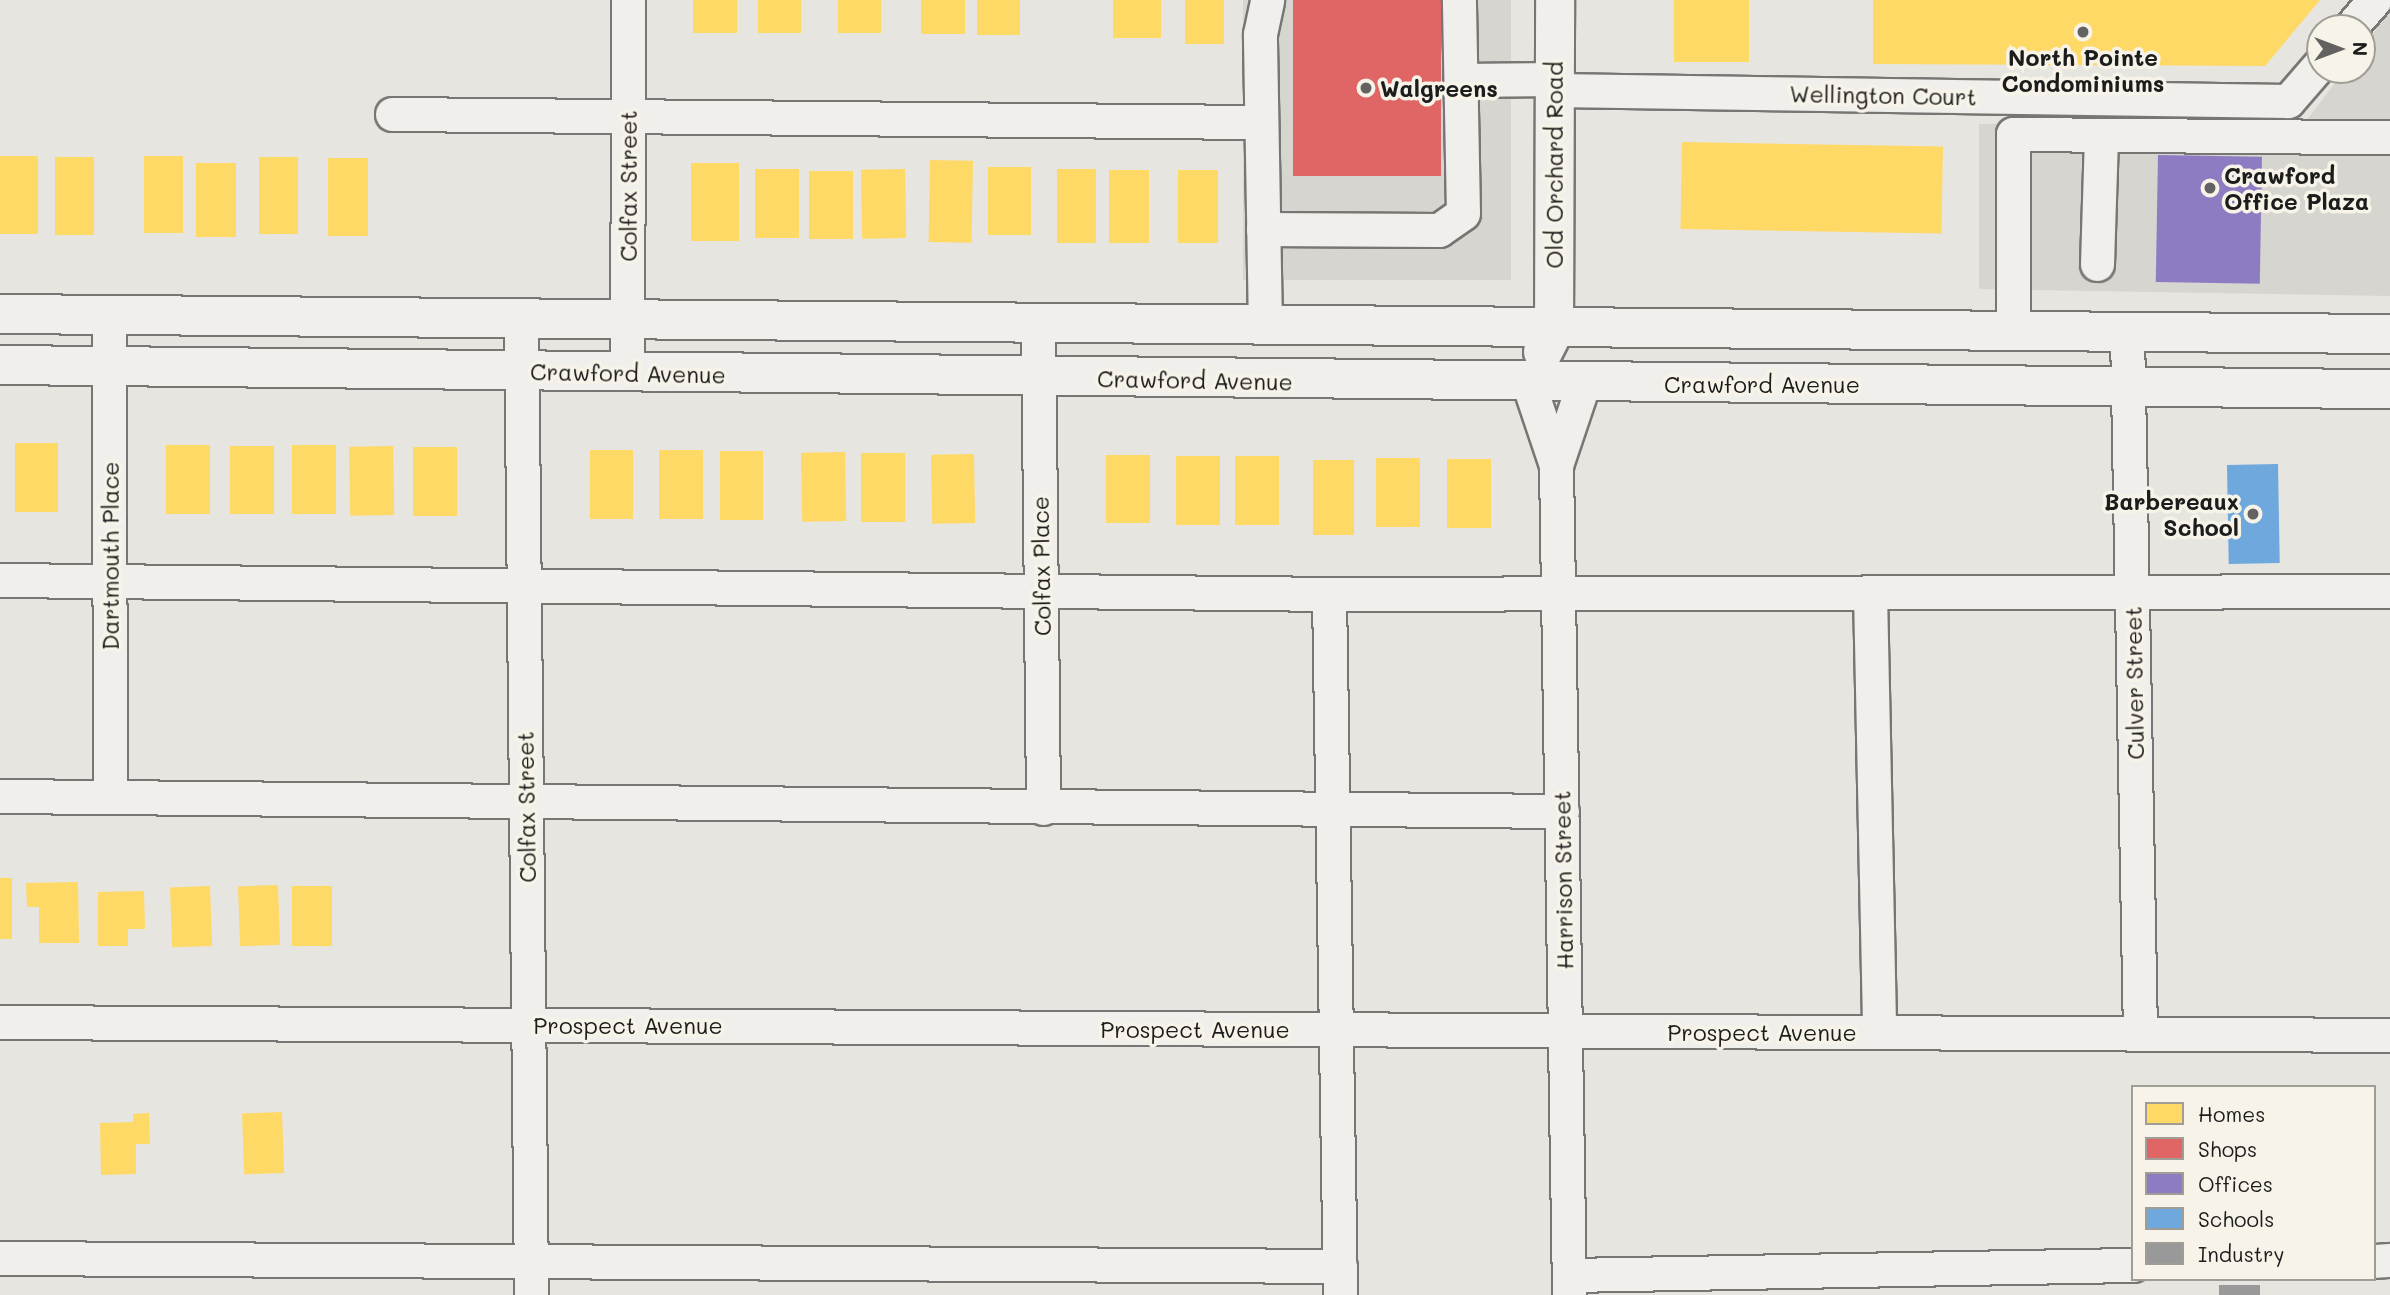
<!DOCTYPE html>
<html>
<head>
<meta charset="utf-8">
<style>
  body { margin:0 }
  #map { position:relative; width:2390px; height:1295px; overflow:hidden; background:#e6e5e0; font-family:Mali,sans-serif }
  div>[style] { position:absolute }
  .built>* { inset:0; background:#d7d5cf; transform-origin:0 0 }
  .homes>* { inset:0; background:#ffd966; transform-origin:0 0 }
  .shops>* { inset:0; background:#e06666; transform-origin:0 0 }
  .offices>* { inset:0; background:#8e7cc3; transform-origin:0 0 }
  .schools>* { inset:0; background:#6fa8dc; transform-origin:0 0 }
  .industry>* { inset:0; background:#999; transform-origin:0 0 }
  .roads { filter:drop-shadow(2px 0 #777674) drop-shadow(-2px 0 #777674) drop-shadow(0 2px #777674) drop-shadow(0 -2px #777674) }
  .minor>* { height:33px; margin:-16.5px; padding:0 16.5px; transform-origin:16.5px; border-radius:16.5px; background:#f0efeb }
  .major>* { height:38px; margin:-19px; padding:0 19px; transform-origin:19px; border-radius:19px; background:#f0efeb }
  .dots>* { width:19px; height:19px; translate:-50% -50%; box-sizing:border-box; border:4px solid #f7f3e8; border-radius:50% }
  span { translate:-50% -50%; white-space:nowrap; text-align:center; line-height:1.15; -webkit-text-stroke:7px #f7f3e8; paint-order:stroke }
  .poi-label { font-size:23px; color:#1c1c1c; font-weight:700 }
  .left { translate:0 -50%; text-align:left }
  .right { translate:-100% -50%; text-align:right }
  .street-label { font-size:23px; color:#1c1c1c }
  .legend { position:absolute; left:2131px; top:1085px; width:245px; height:196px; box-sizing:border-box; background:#f7f3e8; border:2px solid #9f9d96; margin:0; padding:9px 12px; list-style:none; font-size:21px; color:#1c1c1c }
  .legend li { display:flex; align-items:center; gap:14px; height:35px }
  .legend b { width:35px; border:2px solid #9f9d96 }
  .north { position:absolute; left:2306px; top:14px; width:70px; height:70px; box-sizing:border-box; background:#f7f3e8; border:2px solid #9f9d96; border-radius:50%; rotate:90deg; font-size:19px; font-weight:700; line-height:28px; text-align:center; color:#1c1c1c }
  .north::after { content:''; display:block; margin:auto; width:24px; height:32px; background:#636261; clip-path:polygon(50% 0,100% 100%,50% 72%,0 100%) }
</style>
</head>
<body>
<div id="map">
  <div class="built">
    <div style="left:1243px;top:0;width:268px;height:280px"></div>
    <div style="clip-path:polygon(2390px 11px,2390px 296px,1979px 289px,1979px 124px,2306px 121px,2345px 70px,2362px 70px,2362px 48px)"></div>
  </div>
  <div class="homes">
    <div style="left:693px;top:0;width:44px;height:33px"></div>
    <div style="left:758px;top:0;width:43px;height:33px"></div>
    <div style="left:838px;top:0;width:43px;height:33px"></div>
    <div style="left:921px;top:0;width:44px;height:34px"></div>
    <div style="left:977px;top:0;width:43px;height:35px"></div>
    <div style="left:1161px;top:0;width:38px;height:48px;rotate:90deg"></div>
    <div style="left:1185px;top:0;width:39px;height:44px"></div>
    <div style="left:1674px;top:0;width:75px;height:62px"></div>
    <div style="clip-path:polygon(1873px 0,2320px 0,2265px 66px,1873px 64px)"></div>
    <div style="left:1682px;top:142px;width:261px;height:87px;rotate:1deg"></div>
    <div style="left:0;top:156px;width:38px;height:78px"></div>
    <div style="left:144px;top:156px;width:39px;height:77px"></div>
    <div style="left:55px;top:157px;width:39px;height:78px"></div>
    <div style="left:259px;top:157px;width:39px;height:77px"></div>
    <div style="left:328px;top:158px;width:40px;height:78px"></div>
    <div style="left:930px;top:160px;width:43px;height:82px;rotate:1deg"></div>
    <div style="left:196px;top:163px;width:40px;height:74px"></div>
    <div style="left:691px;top:163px;width:48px;height:78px"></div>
    <div style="left:988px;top:167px;width:43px;height:68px"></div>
    <div style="left:755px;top:169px;width:44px;height:69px"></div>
    <div style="left:905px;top:169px;width:69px;height:44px;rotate:89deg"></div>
    <div style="left:1057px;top:169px;width:39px;height:74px"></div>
    <div style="left:1109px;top:170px;width:40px;height:73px"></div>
    <div style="left:1178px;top:170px;width:40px;height:73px"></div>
    <div style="left:809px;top:171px;width:44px;height:68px"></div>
    <div style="left:15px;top:443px;width:43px;height:69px"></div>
    <div style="left:166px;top:445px;width:44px;height:69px"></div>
    <div style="left:292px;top:445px;width:44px;height:69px"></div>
    <div style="left:230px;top:446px;width:44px;height:68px"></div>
    <div style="left:393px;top:446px;width:69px;height:44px;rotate:89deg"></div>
    <div style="left:413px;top:447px;width:44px;height:69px"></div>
    <div style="left:590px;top:450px;width:43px;height:69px"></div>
    <div style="left:703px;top:450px;width:69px;height:44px;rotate:90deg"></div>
    <div style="left:720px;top:451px;width:43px;height:69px"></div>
    <div style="left:845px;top:452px;width:69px;height:44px;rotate:89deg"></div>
    <div style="left:861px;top:453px;width:44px;height:69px"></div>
    <div style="left:974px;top:454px;width:69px;height:43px;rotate:89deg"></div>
    <div style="left:1106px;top:455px;width:44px;height:68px"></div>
    <div style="left:1176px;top:456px;width:44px;height:69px"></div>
    <div style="left:1235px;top:456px;width:44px;height:69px"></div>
    <div style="left:1420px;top:458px;width:69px;height:44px;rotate:90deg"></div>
    <div style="left:1447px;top:459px;width:44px;height:69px"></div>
    <div style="left:1313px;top:460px;width:41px;height:75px"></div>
    <div style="left:0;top:878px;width:12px;height:61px"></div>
    <div style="clip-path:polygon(78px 882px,79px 943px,39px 943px,39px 907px,27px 907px,26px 883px)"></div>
    <div style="left:278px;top:885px;width:60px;height:40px;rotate:88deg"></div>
    <div style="left:210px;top:886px;width:60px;height:40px;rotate:88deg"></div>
    <div style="left:292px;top:886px;width:40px;height:60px"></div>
    <div style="clip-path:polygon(144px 891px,145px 929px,128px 929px,128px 946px,98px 946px,98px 892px)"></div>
    <div style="left:282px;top:1112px;width:61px;height:40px;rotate:88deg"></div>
    <div style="clip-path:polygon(149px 1113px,150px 1144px,136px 1144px,136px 1174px,101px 1175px,100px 1123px,133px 1122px,133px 1114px)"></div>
  </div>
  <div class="shops">
    <div style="left:1293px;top:0;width:148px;height:176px"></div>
  </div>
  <div class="offices">
    <div style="left:2158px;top:155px;width:104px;height:127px;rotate:1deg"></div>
  </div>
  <div class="schools">
    <div style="left:2278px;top:464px;width:99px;height:51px;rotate:89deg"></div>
  </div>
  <div class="industry">
    <div style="left:2219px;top:1285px;width:41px;height:10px"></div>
  </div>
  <div class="roads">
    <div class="minor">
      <div style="left:2350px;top:28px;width:37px;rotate:-49deg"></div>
      <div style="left:1461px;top:80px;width:94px;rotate:-0.6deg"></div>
      <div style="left:1555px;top:90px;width:733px;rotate:0.86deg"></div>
      <div style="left:2288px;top:101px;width:49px;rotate:-49.1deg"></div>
      <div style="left:392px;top:114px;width:869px;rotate:0.53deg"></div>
      <div style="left:1263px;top:229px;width:176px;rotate:0.3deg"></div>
      <div style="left:1439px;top:230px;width:29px;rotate:-35deg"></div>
      <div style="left:1463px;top:213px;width:213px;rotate:-91.1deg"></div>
      <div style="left:2097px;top:264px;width:129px;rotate:-88.2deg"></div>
      <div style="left:109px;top:315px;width:482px;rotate:89.9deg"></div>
      <div style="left:521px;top:319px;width:976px;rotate:89.41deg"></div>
      <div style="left:1038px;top:325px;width:483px;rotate:89.4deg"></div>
      <div style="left:1265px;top:327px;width:293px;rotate:-91deg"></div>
      <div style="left:1260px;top:34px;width:35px;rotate:-78deg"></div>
      <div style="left:2013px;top:330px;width:196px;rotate:-90deg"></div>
      <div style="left:2013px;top:134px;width:377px;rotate:0.5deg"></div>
      <div style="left:2127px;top:332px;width:702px;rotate:88.94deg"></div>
      <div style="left:627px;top:373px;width:373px;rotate:-89.8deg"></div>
      <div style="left:1528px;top:382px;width:88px;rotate:71.4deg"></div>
      <div style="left:1556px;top:465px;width:830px;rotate:89.1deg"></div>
      <div style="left:1556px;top:465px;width:88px;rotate:-71.4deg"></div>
      <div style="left:0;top:580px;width:1329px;rotate:0.6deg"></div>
      <div style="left:1329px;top:594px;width:1061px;rotate:-0.16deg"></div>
      <div style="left:1870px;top:593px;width:439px;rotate:88.8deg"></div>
      <div style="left:1329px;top:594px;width:701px;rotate:89.1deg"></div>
      <div style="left:0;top:796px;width:1562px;rotate:0.55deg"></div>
      <div style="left:0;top:1022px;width:2390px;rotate:0.31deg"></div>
      <div style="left:0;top:1258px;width:1340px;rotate:0.34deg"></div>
      <div style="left:2374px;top:1261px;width:16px;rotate:-4deg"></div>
      <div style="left:1569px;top:1275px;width:564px;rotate:-1.02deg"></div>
    </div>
    <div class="major">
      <div style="left:0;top:314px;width:2390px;rotate:0.48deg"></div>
      <div style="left:1543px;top:352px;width:25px;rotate:-63deg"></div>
      <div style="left:1554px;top:330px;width:330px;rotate:-89.8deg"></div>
      <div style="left:0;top:365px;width:2390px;rotate:0.58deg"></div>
    </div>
  </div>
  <div class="dots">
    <div style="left:2083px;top:32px;background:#636261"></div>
    <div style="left:1366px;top:88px;background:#636261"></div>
    <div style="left:2210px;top:188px;background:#636261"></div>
    <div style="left:2253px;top:514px;background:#636261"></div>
  </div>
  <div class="poi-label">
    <span style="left:2083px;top:70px">North Pointe<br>Condominiums</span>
    <span class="left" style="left:1380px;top:88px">Walgreens</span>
    <span class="left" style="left:2224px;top:188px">Crawford<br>Office Plaza</span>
    <span class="right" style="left:2239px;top:514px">Barbereaux<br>School</span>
  </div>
  <div class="street-label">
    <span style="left:1883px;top:95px;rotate:1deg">Wellington Court</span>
    <span style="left:1554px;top:165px;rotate:-90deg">Old Orchard Road</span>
    <span style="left:628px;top:186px;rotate:-90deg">Colfax Street</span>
    <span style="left:628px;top:373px;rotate:1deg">Crawford Avenue</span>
    <span style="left:1195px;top:380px;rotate:1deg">Crawford Avenue</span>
    <span style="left:1762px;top:384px">Crawford Avenue</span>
    <span style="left:110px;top:556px;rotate:-90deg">Dartmouth Place</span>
    <span style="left:1041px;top:566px;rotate:-91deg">Colfax Place</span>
    <span style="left:2134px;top:683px;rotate:-91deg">Culver Street</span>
    <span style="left:526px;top:807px;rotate:-91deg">Colfax Street</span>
    <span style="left:1563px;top:880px;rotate:-91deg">Harrison Street</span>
    <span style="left:628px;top:1025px">Prospect Avenue</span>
    <span style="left:1195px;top:1029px">Prospect Avenue</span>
    <span style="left:1762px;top:1032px">Prospect Avenue</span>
  </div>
  <ul class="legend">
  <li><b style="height:19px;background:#ffd966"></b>Homes</li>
  <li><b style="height:19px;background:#e06666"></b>Shops</li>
  <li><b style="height:19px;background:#8e7cc3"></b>Offices</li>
  <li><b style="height:19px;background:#6fa8dc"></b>Schools</li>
  <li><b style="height:19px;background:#999"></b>Industry</li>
  </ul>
  <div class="north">N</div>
</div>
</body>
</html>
